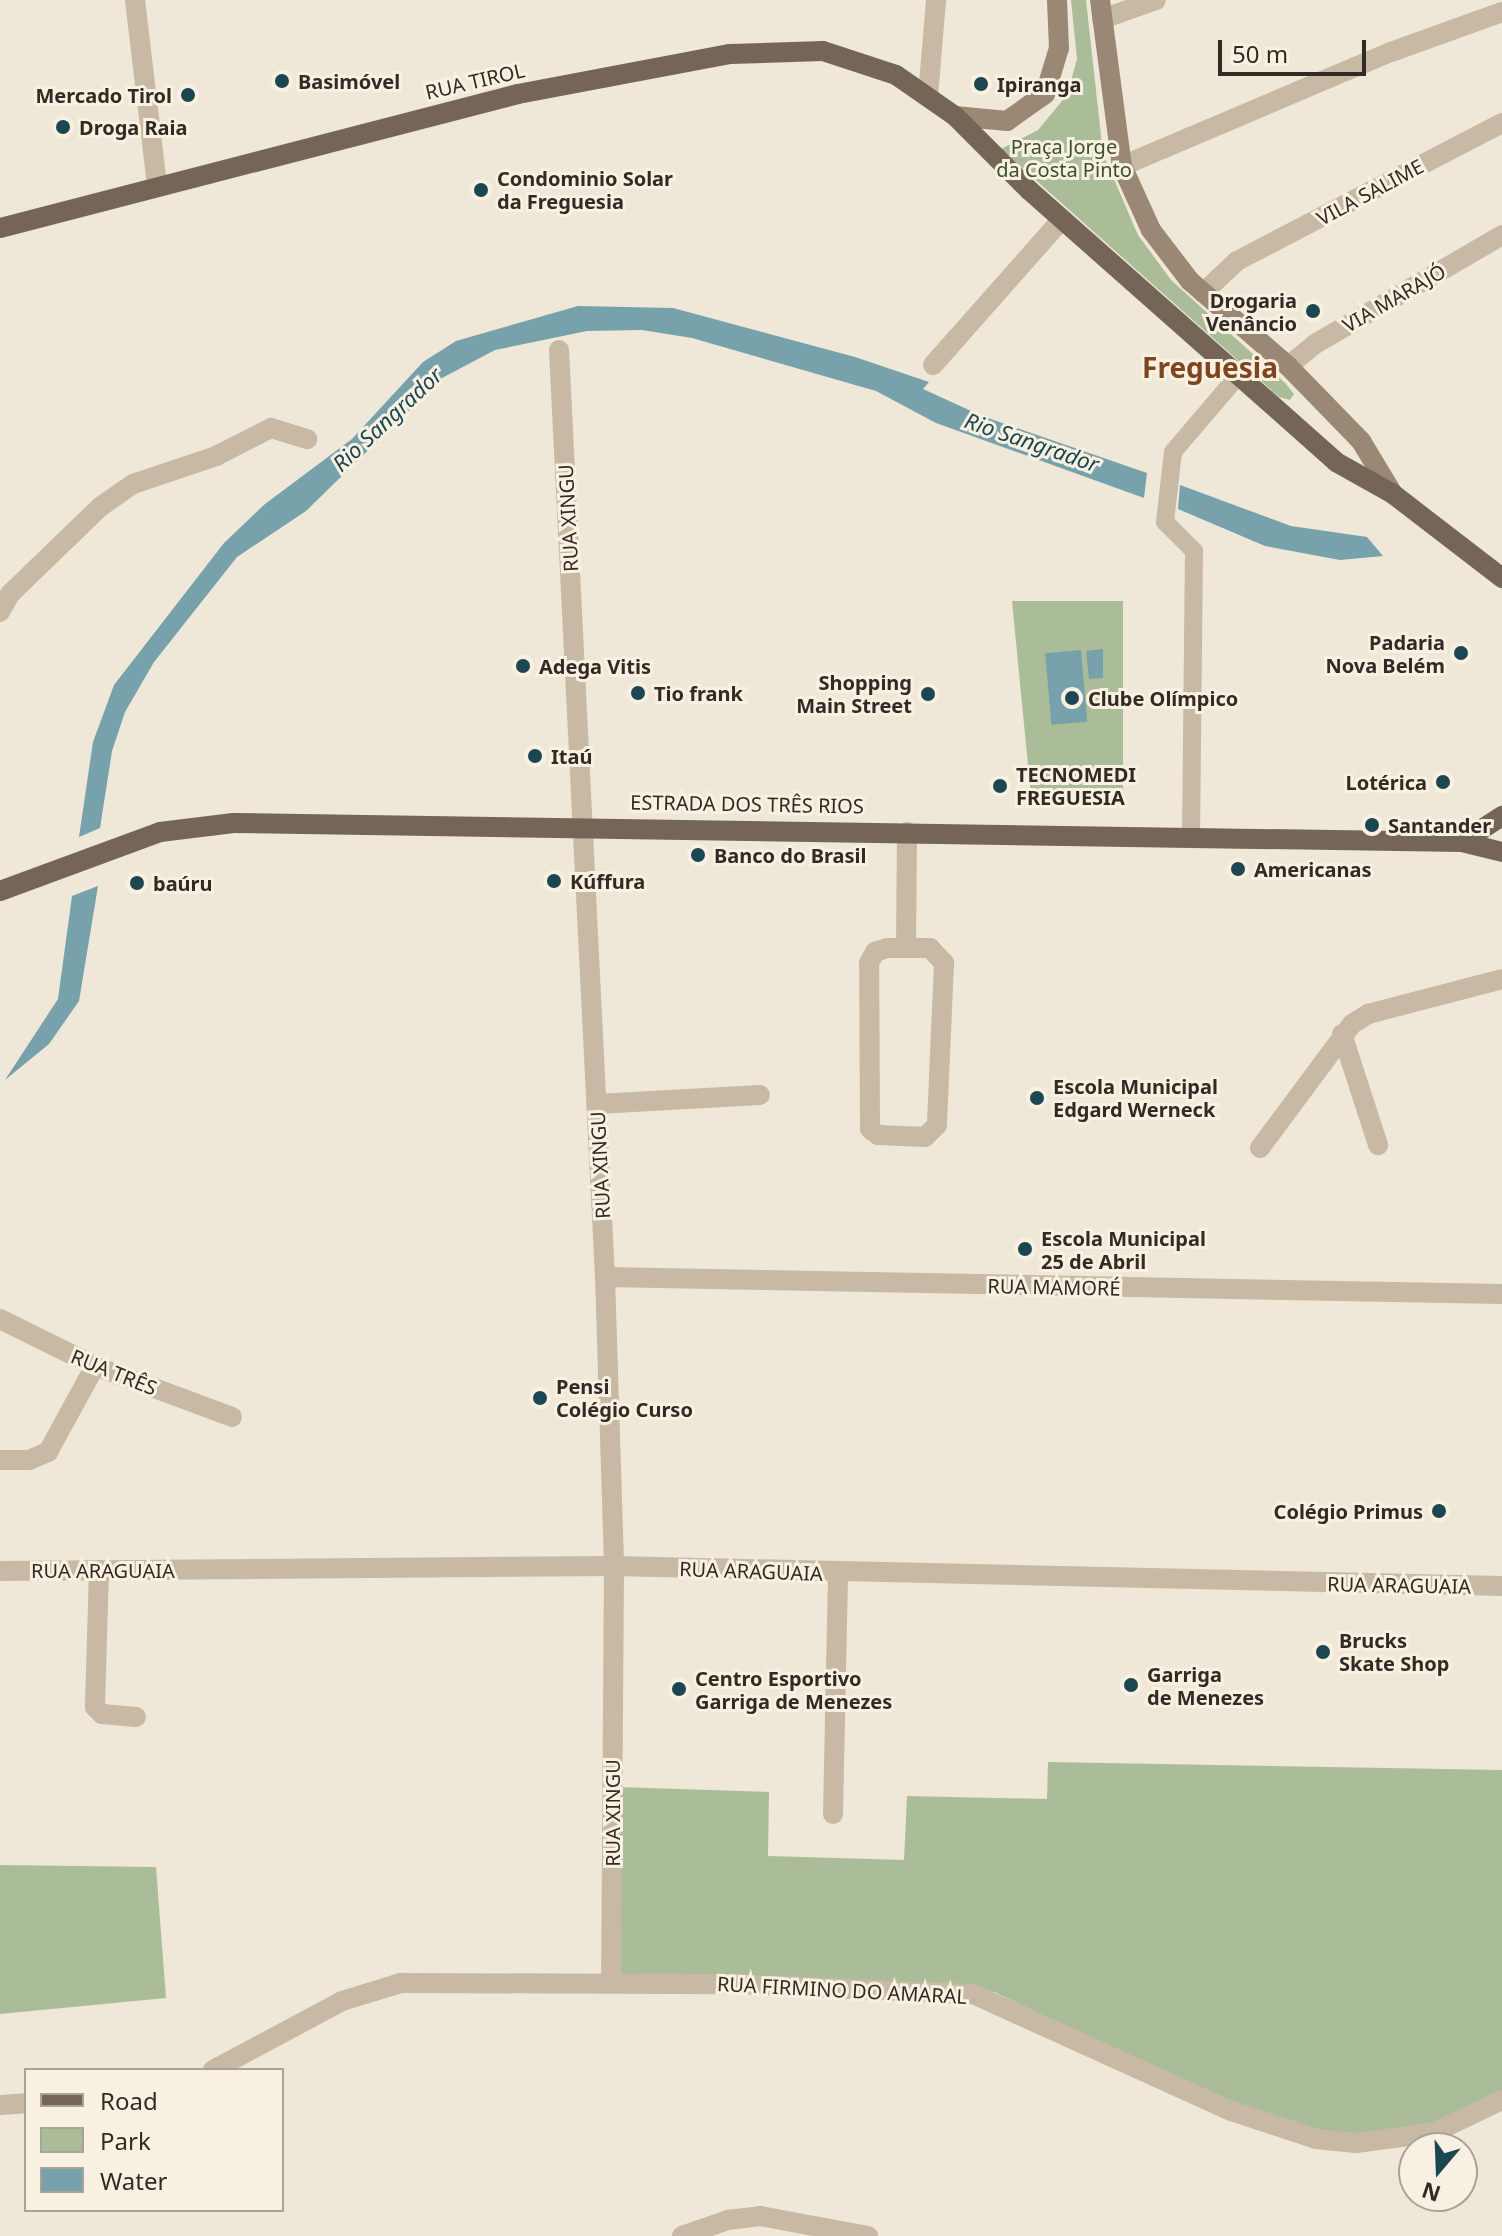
<!DOCTYPE html>
<html>
<head>
<meta charset="utf-8">
<style>
  body { margin:0 }
  #map { position:relative; width:1502px; height:2236px; overflow:hidden; background:#efe7d7; font-family:"Noto Sans",sans-serif }
  div>[style] { position:absolute }
  .green>* { inset:0; background:#abbd98 }
  .water>* { inset:0; background:#77a1ab; transform-origin:0 0 }
  .pedestrian>* { height:18px; margin:-9px; padding:0 9px; transform-origin:9px; border-radius:9px; background:#c7b9a3 }
  .minor>* { height:20px; margin:-10px; padding:0 10px; transform-origin:10px; border-radius:10px; background:#c7b9a3 }
  .tertiary>* { height:20px; margin:-10px; padding:0 10px; transform-origin:10px; border-radius:10px; background:#c7b9a3 }
  .secondary>* { height:20px; margin:-10px; padding:0 10px; transform-origin:10px; border-radius:10px; background:#9a8875 }
  .primary>* { height:20px; margin:-10px; padding:0 10px; transform-origin:10px; border-radius:10px; background:#746556 }
  .dots>* { width:22px; height:22px; translate:-50% -50%; box-sizing:border-box; border:4px solid #f8f1e2; border-radius:50% }
  span { translate:-50% -50%; white-space:nowrap; text-align:center; line-height:1.15; -webkit-text-stroke:6px #f8f1e2; paint-order:stroke }
  .poi-label { font-size:20px; color:#322b25; font-weight:700 }
  .left { translate:0 -50%; text-align:left }
  .right { translate:-100% -50%; text-align:right }
  .street-label { font-size:20px; color:#322b25 }
  .park-label { font-size:20px; color:#3c4f2a }
  .water-label { font-size:22px; color:#1c4652; font-style:italic }
  .district-label { font-size:28px; color:#7e4521; font-weight:700 }
  .legend { position:absolute; left:24px; top:2068px; width:260px; height:144px; box-sizing:border-box; background:#f8f1e2; border:2px solid #a9a296; margin:0; padding:10px 14px; list-style:none; font-size:24px; color:#322b25 }
  .legend li { display:flex; align-items:center; gap:16px; height:40px }
  .legend b { width:40px; border:2px solid #a9a296 }
  .north { position:absolute; left:1398px; top:2132px; width:80px; height:80px; box-sizing:border-box; background:#f8f1e2; border:2px solid #a9a296; border-radius:50%; rotate:199deg; font-size:22px; font-weight:700; line-height:32px; text-align:center; color:#322b25 }
  .north::after { content:''; display:block; margin:auto; width:28px; height:36px; background:#1c4652; clip-path:polygon(50% 0,100% 100%,50% 72%,0 100%) }
  .scale { position:absolute; left:1218px; top:40px; width:148px; height:36px; box-sizing:border-box; border:4px solid #322b25; border-top:0; padding-left:10px; font-size:24px; line-height:28px; white-space:nowrap; color:#322b25; -webkit-text-stroke:6px #f8f1e2; paint-order:stroke }
</style>
</head>
<body>
<div id="map">
  <div class="green">
    <div style="clip-path:polygon(1071px 0,1086px 0,1103px 154px,1138px 235px,1171px 280px,1286px 384px,1294px 394px,1290px 400px,1279px 397px,1001px 149px,1038px 130px,1067px 95px,1077px 59px)"></div>
    <div style="clip-path:polygon(1012px 601px,1123px 601px,1123px 798px,1031px 796px)"></div>
    <div style="clip-path:polygon(1048px 1762px,1502px 1770px,1502px 2096px,1459px 2119px,1349px 2136px,1309px 2130px,1234px 2106px,994px 1992px,955px 1986px,616px 1981px,617px 1787px,769px 1792px,768px 1856px,904px 1860px,907px 1796px,1047px 1799px)"></div>
    <div style="clip-path:polygon(0 1865px,156px 1867px,166px 1998px,0 2014px)"></div>
  </div>
  <div class="water">
    <div style="clip-path:polygon(578px 306px,673px 308px,855px 357px,929px 382px,923px 389px,982px 416px,1147px 473px,1144px 498px,936px 423px,876px 391px,692px 338px,642px 330px,587px 331px,495px 350px,442px 378px,306px 511px,237px 557px,154px 662px,125px 712px,112px 751px,100px 828px,79px 837px,93px 742px,114px 685px,224px 543px,265px 504px,352px 439px,423px 362px,456px 341px)"></div>
    <div style="clip-path:polygon(1180px 485px,1291px 526px,1367px 537px,1383px 556px,1340px 560px,1265px 546px,1178px 509px)"></div>
    <div style="clip-path:polygon(1103px 649px,1103px 678px,1089px 679px,1086px 651px)"></div>
    <div style="left:1081px;top:650px;width:72px;height:36px;rotate:85deg"></div>
    <div style="clip-path:polygon(98px 886px,79px 1001px,49px 1044px,5px 1080px,58px 999px,72px 896px)"></div>
  </div>
  <div class="pedestrian">
    <div style="left:1191px;top:837px;width:286px;rotate:-89.4deg"></div>
    <div style="left:1194px;top:551px;width:41px;rotate:-135deg"></div>
    <div style="left:1165px;top:522px;width:70px;rotate:-83.5deg"></div>
    <div style="left:1173px;top:452px;width:100px;rotate:-49.5deg"></div>
  </div>
  <div class="minor">
    <div style="left:135px;top:0;width:185px;rotate:83.2deg"></div>
    <div style="left:1102px;top:19px;width:57px;rotate:-19.4deg"></div>
    <div style="left:928px;top:96px;width:96px;rotate:-85.2deg"></div>
    <div style="left:1122px;top:166px;width:292px;rotate:-23deg"></div>
    <div style="left:1391px;top:52px;width:118px;rotate:-19.8deg"></div>
    <div style="left:1203px;top:293px;width:47px;rotate:-43.3deg"></div>
    <div style="left:1237px;top:261px;width:299px;rotate:-27.5deg"></div>
    <div style="left:559px;top:350px;width:928px;rotate:87.16deg"></div>
    <div style="left:605px;top:1277px;width:289px;rotate:88.2deg"></div>
    <div style="left:614px;top:1566px;width:415px;rotate:90.4deg"></div>
    <div style="left:933px;top:365px;width:195px;rotate:-48.5deg"></div>
    <div style="left:1288px;top:366px;width:35px;rotate:-39deg"></div>
    <div style="left:1315px;top:344px;width:216px;rotate:-30.2deg"></div>
    <div style="left:0;top:612px;width:21px;rotate:-61deg"></div>
    <div style="left:10px;top:594px;width:125px;rotate:-44deg"></div>
    <div style="left:100px;top:507px;width:40px;rotate:-34.9deg"></div>
    <div style="left:133px;top:484px;width:88px;rotate:-18.6deg"></div>
    <div style="left:216px;top:456px;width:62px;rotate:-27deg"></div>
    <div style="left:271px;top:428px;width:38px;rotate:17deg"></div>
    <div style="left:887px;top:948px;width:43px"></div>
    <div style="left:930px;top:948px;width:21px;rotate:47deg"></div>
    <div style="left:944px;top:963px;width:162px;rotate:92.5deg"></div>
    <div style="left:937px;top:1125px;width:17px;rotate:135deg"></div>
    <div style="left:925px;top:1137px;width:47px;rotate:-177.6deg"></div>
    <div style="left:878px;top:1135px;width:10px;rotate:-143deg"></div>
    <div style="left:870px;top:1129px;width:166px;rotate:-90.3deg"></div>
    <div style="left:869px;top:963px;width:13px;rotate:-61deg"></div>
    <div style="left:875px;top:952px;width:13px;rotate:-18deg"></div>
    <div style="left:906px;top:948px;width:116px;rotate:-89.5deg"></div>
    <div style="left:1342px;top:1034px;width:117px;rotate:72deg"></div>
    <div style="left:597px;top:1104px;width:163px;rotate:-3.2deg"></div>
    <div style="left:1260px;top:1148px;width:154px;rotate:-53.4deg"></div>
    <div style="left:1352px;top:1024px;width:19px;rotate:-32deg"></div>
    <div style="left:1368px;top:1014px;width:138px;rotate:-14.6deg"></div>
    <div style="left:605px;top:1277px;width:897px;rotate:1.09deg"></div>
    <div style="left:0;top:1319px;width:106px;rotate:26.3deg"></div>
    <div style="left:95px;top:1366px;width:146px;rotate:20.4deg"></div>
    <div style="left:0;top:1460px;width:29px"></div>
    <div style="left:29px;top:1460px;width:21px;rotate:-23deg"></div>
    <div style="left:48px;top:1452px;width:98px;rotate:-61.3deg"></div>
    <div style="left:99px;top:1570px;width:137px;rotate:91.7deg"></div>
    <div style="left:95px;top:1707px;width:10px;rotate:45deg"></div>
    <div style="left:102px;top:1714px;width:34px;rotate:5deg"></div>
    <div style="left:833px;top:1814px;width:240px;rotate:-88.8deg"></div>
    <div style="left:213px;top:2070px;width:146px;rotate:-28.1deg"></div>
    <div style="left:342px;top:2001px;width:62px;rotate:-17deg"></div>
    <div style="left:401px;top:1983px;width:333px;rotate:0.2deg"></div>
    <div style="left:734px;top:1984px;width:239px;rotate:2.4deg"></div>
    <div style="left:973px;top:1994px;width:283px;rotate:24.4deg"></div>
    <div style="left:1231px;top:2111px;width:89px;rotate:18.2deg"></div>
    <div style="left:1316px;top:2139px;width:40px;rotate:5.7deg"></div>
    <div style="left:1356px;top:2143px;width:78px;rotate:-7.4deg"></div>
    <div style="left:1433px;top:2133px;width:76px;rotate:-25.6deg"></div>
    <div style="left:0;top:2105px;width:26px;rotate:-4deg"></div>
    <div style="left:682px;top:2236px;width:49px;rotate:-19.2deg"></div>
    <div style="left:728px;top:2220px;width:32px;rotate:-7deg"></div>
    <div style="left:760px;top:2216px;width:110px;rotate:10.5deg"></div>
  </div>
  <div class="tertiary">
    <div style="left:0;top:1571px;width:614px;rotate:-0.47deg"></div>
    <div style="left:614px;top:1566px;width:888px;rotate:1.29deg"></div>
  </div>
  <div class="secondary">
    <div style="left:1100px;top:0;width:167px;rotate:82.5deg"></div>
    <div style="left:1122px;top:166px;width:70px;rotate:65.6deg"></div>
    <div style="left:1151px;top:230px;width:64px;rotate:52.6deg"></div>
    <div style="left:1190px;top:281px;width:130px;rotate:40.9deg"></div>
    <div style="left:1288px;top:366px;width:105px;rotate:45.8deg"></div>
    <div style="left:1361px;top:441px;width:62px;rotate:58.9deg"></div>
    <div style="left:955px;top:116px;width:52px;rotate:5.5deg"></div>
    <div style="left:1007px;top:121px;width:47px;rotate:-35.4deg"></div>
    <div style="left:1045px;top:94px;width:48px;rotate:-73.1deg"></div>
    <div style="left:1059px;top:48px;width:48px;rotate:-92.4deg"></div>
  </div>
  <div class="primary">
    <div style="left:0;top:228px;width:535px;rotate:-14.5deg"></div>
    <div style="left:518px;top:94px;width:216px;rotate:-10.7deg"></div>
    <div style="left:730px;top:54px;width:93px;rotate:-1.8deg"></div>
    <div style="left:823px;top:51px;width:77px;rotate:18.2deg"></div>
    <div style="left:896px;top:75px;width:72px;rotate:34.8deg"></div>
    <div style="left:955px;top:116px;width:105px;rotate:45deg"></div>
    <div style="left:1029px;top:190px;width:410px;rotate:41.5deg"></div>
    <div style="left:1336px;top:462px;width:65px;rotate:29.3deg"></div>
    <div style="left:1393px;top:494px;width:138px;rotate:37.6deg"></div>
    <div style="left:1462px;top:842px;width:48px;rotate:-33deg"></div>
    <div style="left:0;top:891px;width:171px;rotate:-20.2deg"></div>
    <div style="left:160px;top:832px;width:74px;rotate:-7deg"></div>
    <div style="left:233px;top:823px;width:1229px;rotate:0.89deg"></div>
    <div style="left:1462px;top:842px;width:41px;rotate:14deg"></div>
  </div>
  <div class="dots">
    <div style="left:282px;top:81px;background:#1c4652"></div>
    <div style="left:981px;top:84px;background:#1c4652"></div>
    <div style="left:188px;top:95px;background:#1c4652"></div>
    <div style="left:63px;top:127px;background:#1c4652"></div>
    <div style="left:481px;top:190px;background:#1c4652"></div>
    <div style="left:1313px;top:311px;background:#1c4652"></div>
    <div style="left:1461px;top:653px;background:#1c4652"></div>
    <div style="left:523px;top:666px;background:#1c4652"></div>
    <div style="left:638px;top:693px;background:#1c4652"></div>
    <div style="left:928px;top:694px;background:#1c4652"></div>
    <div style="left:1072px;top:698px;background:#1c4652"></div>
    <div style="left:535px;top:756px;background:#1c4652"></div>
    <div style="left:1443px;top:782px;background:#1c4652"></div>
    <div style="left:1000px;top:786px;background:#1c4652"></div>
    <div style="left:1372px;top:825px;background:#1c4652"></div>
    <div style="left:698px;top:855px;background:#1c4652"></div>
    <div style="left:1238px;top:869px;background:#1c4652"></div>
    <div style="left:554px;top:881px;background:#1c4652"></div>
    <div style="left:137px;top:883px;background:#1c4652"></div>
    <div style="left:1037px;top:1098px;background:#1c4652"></div>
    <div style="left:1025px;top:1249px;background:#1c4652"></div>
    <div style="left:540px;top:1398px;background:#1c4652"></div>
    <div style="left:1439px;top:1511px;background:#1c4652"></div>
    <div style="left:1323px;top:1652px;background:#1c4652"></div>
    <div style="left:1131px;top:1685px;background:#1c4652"></div>
    <div style="left:679px;top:1689px;background:#1c4652"></div>
  </div>
  <div class="poi-label">
    <span class="left" style="left:298px;top:81px">Basimóvel</span>
    <span class="left" style="left:997px;top:84px">Ipiranga</span>
    <span class="right" style="left:172px;top:95px">Mercado Tirol</span>
    <span class="left" style="left:79px;top:127px">Droga Raia</span>
    <span class="left" style="left:497px;top:190px">Condominio Solar<br>da Freguesia</span>
    <span class="right" style="left:1297px;top:312px">Drogaria<br>Venâncio</span>
    <span class="right" style="left:1445px;top:654px">Padaria<br>Nova Belém</span>
    <span class="left" style="left:539px;top:666px">Adega Vitis</span>
    <span class="right" style="left:912px;top:694px">Shopping<br>Main Street</span>
    <span class="left" style="left:654px;top:693px">Tio frank</span>
    <span class="left" style="left:1088px;top:698px">Clube Olímpico</span>
    <span class="left" style="left:551px;top:756px">Itaú</span>
    <span class="left" style="left:1016px;top:786px">TECNOMEDI<br>FREGUESIA</span>
    <span class="right" style="left:1427px;top:782px">Lotérica</span>
    <span class="left" style="left:1388px;top:825px">Santander</span>
    <span class="left" style="left:714px;top:855px">Banco do Brasil</span>
    <span class="left" style="left:1254px;top:869px">Americanas</span>
    <span class="left" style="left:570px;top:881px">Kúffura</span>
    <span class="left" style="left:153px;top:883px">baúru</span>
    <span class="left" style="left:1053px;top:1098px">Escola Municipal<br>Edgard Werneck</span>
    <span class="left" style="left:1041px;top:1250px">Escola Municipal<br>25 de Abril</span>
    <span class="left" style="left:556px;top:1398px">Pensi<br>Colégio Curso</span>
    <span class="right" style="left:1423px;top:1511px">Colégio Primus</span>
    <span class="left" style="left:1339px;top:1652px">Brucks<br>Skate Shop</span>
    <span class="left" style="left:1147px;top:1686px">Garriga<br>de Menezes</span>
    <span class="left" style="left:695px;top:1690px">Centro Esportivo<br>Garriga de Menezes</span>
  </div>
  <div class="street-label">
    <span style="left:475px;top:81px;rotate:-13deg">RUA TIROL</span>
    <span style="left:1370px;top:192px;rotate:-28deg">VILA SALIME</span>
    <span style="left:1394px;top:298px;rotate:-30deg">VIA MARAJÓ</span>
    <span style="left:568px;top:518px;rotate:-93deg">RUA XINGU</span>
    <span style="left:747px;top:804px;rotate:1deg">ESTRADA DOS TRÊS RIOS</span>
    <span style="left:600px;top:1165px;rotate:-93deg">RUA XINGU</span>
    <span style="left:1054px;top:1287px;rotate:1deg">RUA MAMORÉ</span>
    <span style="left:114px;top:1372px;rotate:22deg">RUA TRÊS</span>
    <span style="left:103px;top:1570px">RUA ARAGUAIA</span>
    <span style="left:751px;top:1571px;rotate:2deg">RUA ARAGUAIA</span>
    <span style="left:1399px;top:1585px;rotate:1deg">RUA ARAGUAIA</span>
    <span style="left:612px;top:1813px;rotate:-90deg">RUA XINGU</span>
    <span style="left:842px;top:1990px;rotate:3deg">RUA FIRMINO DO AMARAL</span>
  </div>
  <div class="park-label">
    <span style="left:1064px;top:158px">Praça Jorge<br>da Costa Pinto</span>
  </div>
  <div class="water-label">
    <span style="left:387px;top:419px;rotate:-43deg">Rio Sangrador</span>
    <span style="left:1032px;top:442px;rotate:19deg">Rio Sangrador</span>
  </div>
  <div class="district-label">
    <span style="left:1210px;top:367px">Freguesia</span>
  </div>
  <ul class="legend">
  <li><b style="height:10px;background:#746556"></b>Road</li>
  <li><b style="height:22px;background:#abbd98"></b>Park</li>
  <li><b style="height:22px;background:#77a1ab"></b>Water</li>
  </ul>
  <div class="north">N</div>
  <div class="scale">50 m</div>
</div>
</body>
</html>
